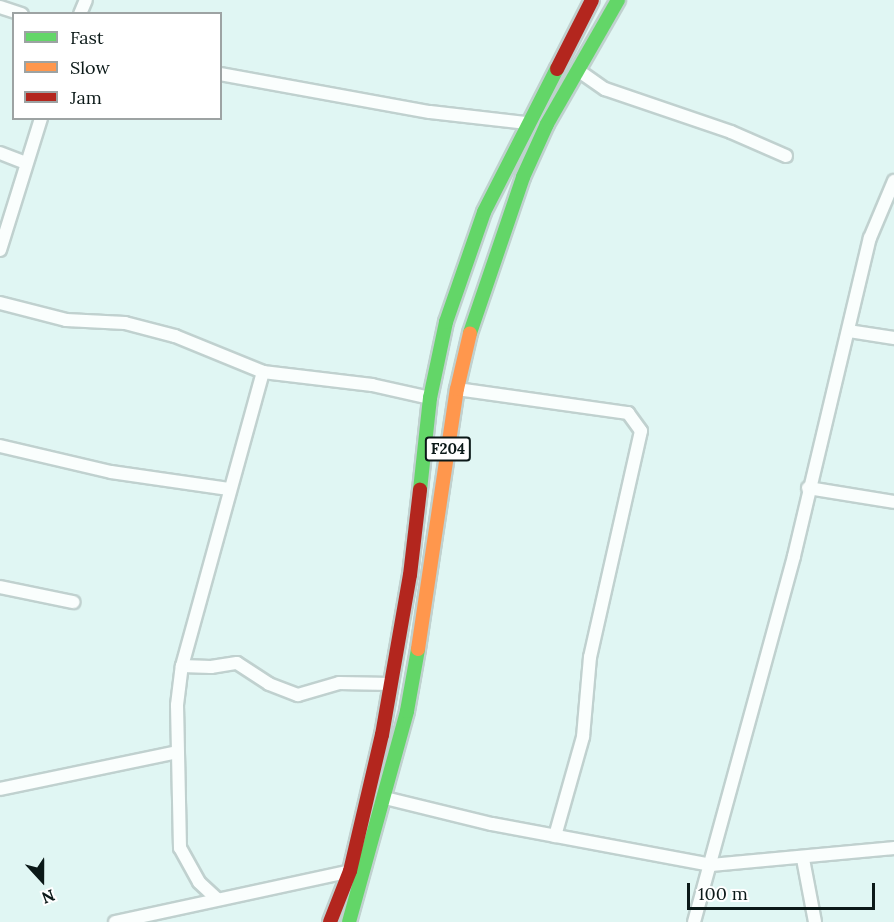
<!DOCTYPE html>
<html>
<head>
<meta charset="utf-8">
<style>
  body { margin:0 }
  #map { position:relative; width:894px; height:922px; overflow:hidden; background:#e0f6f3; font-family:Lora,serif }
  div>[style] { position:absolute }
  .roads { filter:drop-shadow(2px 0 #c0d1cf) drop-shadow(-2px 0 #c0d1cf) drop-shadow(0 2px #c0d1cf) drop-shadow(0 -2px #c0d1cf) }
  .street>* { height:12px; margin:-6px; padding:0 6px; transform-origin:6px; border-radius:6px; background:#fafefd }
  .fast>* { height:14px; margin:-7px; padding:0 7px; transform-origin:7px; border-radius:7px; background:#63d668 }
  .slow>* { height:14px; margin:-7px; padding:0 7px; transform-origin:7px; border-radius:7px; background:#ff974d }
  .jam>* { height:14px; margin:-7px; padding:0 7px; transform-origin:7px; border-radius:7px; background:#b3261e }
  span { translate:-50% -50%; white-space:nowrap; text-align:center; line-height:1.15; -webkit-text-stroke:4.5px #fff; paint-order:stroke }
  .shield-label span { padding:2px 4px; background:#fff; border:2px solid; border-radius:4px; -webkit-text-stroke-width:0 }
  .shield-label { font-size:15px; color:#0b1918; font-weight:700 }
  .legend { position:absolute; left:12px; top:12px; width:210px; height:108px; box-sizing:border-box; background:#fff; border:2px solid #9da3a3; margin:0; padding:8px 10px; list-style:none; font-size:18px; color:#0b1918 }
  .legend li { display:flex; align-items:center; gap:12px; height:30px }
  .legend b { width:30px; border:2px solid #9da3a3 }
  .north { position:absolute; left:12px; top:850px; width:60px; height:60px; -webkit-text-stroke:4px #fff; paint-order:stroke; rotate:159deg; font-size:16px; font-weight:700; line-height:24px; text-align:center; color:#0b1918 }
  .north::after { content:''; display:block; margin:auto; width:21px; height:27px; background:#0b1918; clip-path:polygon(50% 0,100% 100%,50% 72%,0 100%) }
  .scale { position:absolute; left:687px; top:883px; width:188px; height:27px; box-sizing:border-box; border:3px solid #0b1918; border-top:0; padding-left:8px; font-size:18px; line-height:21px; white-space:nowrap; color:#0b1918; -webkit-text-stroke:4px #fff; paint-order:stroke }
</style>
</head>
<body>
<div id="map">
  <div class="roads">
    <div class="street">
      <div style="left:0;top:7px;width:23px;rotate:18deg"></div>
      <div style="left:80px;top:14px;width:15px;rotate:-67deg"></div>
      <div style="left:579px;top:71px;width:32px;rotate:35deg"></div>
      <div style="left:605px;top:89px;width:133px;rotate:18.8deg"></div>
      <div style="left:731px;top:132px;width:60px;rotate:23.6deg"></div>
      <div style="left:220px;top:74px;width:213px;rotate:10.3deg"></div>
      <div style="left:430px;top:112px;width:98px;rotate:6.5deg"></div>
      <div style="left:0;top:153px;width:26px;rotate:21deg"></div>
      <div style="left:0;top:250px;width:138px;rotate:-72.7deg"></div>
      <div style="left:0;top:303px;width:68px;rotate:14.4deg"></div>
      <div style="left:66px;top:320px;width:59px;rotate:2.9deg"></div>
      <div style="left:125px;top:323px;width:52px;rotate:14.6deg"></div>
      <div style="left:175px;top:336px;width:95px;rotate:22.2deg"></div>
      <div style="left:263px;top:372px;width:110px;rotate:6.8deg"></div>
      <div style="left:372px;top:385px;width:59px;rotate:12.6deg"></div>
      <div style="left:849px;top:331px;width:46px;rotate:8.8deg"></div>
      <div style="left:457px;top:389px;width:173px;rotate:8deg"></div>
      <div style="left:628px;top:413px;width:22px;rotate:54deg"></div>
      <div style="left:641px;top:431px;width:232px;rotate:102.7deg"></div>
      <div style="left:590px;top:657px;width:80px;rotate:95deg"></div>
      <div style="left:583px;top:737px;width:103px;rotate:105.8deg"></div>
      <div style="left:0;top:446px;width:114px;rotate:13.2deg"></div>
      <div style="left:111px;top:472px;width:119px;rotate:8.2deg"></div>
      <div style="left:808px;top:488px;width:87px;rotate:9.2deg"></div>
      <div style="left:0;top:587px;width:75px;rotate:11.6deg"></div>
      <div style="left:182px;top:666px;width:29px;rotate:2deg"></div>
      <div style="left:211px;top:667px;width:26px;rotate:-9deg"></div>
      <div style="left:237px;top:663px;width:38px;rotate:33deg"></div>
      <div style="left:269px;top:684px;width:31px;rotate:21deg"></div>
      <div style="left:298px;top:695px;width:43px;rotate:-16.3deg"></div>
      <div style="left:339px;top:683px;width:52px;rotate:1.1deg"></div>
      <div style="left:0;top:789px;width:181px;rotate:-11.8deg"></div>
      <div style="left:385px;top:798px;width:110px;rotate:13.7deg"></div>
      <div style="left:492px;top:824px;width:223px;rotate:10.6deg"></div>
      <div style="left:711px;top:865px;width:184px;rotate:-5.3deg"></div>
      <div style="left:803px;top:859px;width:64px;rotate:79.2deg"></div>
      <div style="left:216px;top:898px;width:23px;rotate:-137deg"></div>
      <div style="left:199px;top:882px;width:39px;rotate:-119deg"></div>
      <div style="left:180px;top:848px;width:143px;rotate:-91.2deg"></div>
      <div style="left:177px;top:705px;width:39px;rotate:-83deg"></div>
      <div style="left:182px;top:666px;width:305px;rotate:-74.6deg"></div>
      <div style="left:115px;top:922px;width:240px;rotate:-12.2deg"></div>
      <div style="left:694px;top:922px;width:379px;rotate:-74.7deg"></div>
      <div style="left:794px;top:556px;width:327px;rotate:-76.6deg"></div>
      <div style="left:870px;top:238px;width:62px;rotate:-67.2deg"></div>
    </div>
    <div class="fast">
      <div style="left:470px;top:333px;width:165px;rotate:-71.2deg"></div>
      <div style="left:523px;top:177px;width:58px;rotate:-65.6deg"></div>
      <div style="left:547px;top:124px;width:143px;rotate:-60.2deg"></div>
      <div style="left:420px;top:490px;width:93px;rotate:-83.8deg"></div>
      <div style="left:430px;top:398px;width:78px;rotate:-78.1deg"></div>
      <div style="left:446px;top:322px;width:116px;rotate:-70.9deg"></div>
      <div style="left:484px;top:212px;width:161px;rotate:-63deg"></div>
      <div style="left:349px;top:922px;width:219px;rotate:-74.6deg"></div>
      <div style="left:407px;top:711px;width:63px;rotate:-79.9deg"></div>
    </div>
    <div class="slow">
      <div style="left:418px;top:649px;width:263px;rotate:-81.5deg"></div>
      <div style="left:457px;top:389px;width:57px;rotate:-76.9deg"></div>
    </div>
    <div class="jam">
      <div style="left:557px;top:69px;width:77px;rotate:-63.1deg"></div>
      <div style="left:330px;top:922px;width:55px;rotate:-68.6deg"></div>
      <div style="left:350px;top:871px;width:140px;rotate:-76.8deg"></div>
      <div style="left:382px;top:735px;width:162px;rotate:-80.1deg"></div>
      <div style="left:410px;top:575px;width:86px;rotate:-83.3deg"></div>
    </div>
  </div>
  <div class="shield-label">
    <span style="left:448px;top:449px">F204</span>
  </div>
  <ul class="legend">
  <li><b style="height:8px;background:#63d668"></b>Fast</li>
  <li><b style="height:8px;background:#ff974d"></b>Slow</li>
  <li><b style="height:8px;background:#b3261e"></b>Jam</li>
  </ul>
  <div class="north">N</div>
  <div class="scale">100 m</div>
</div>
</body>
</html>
